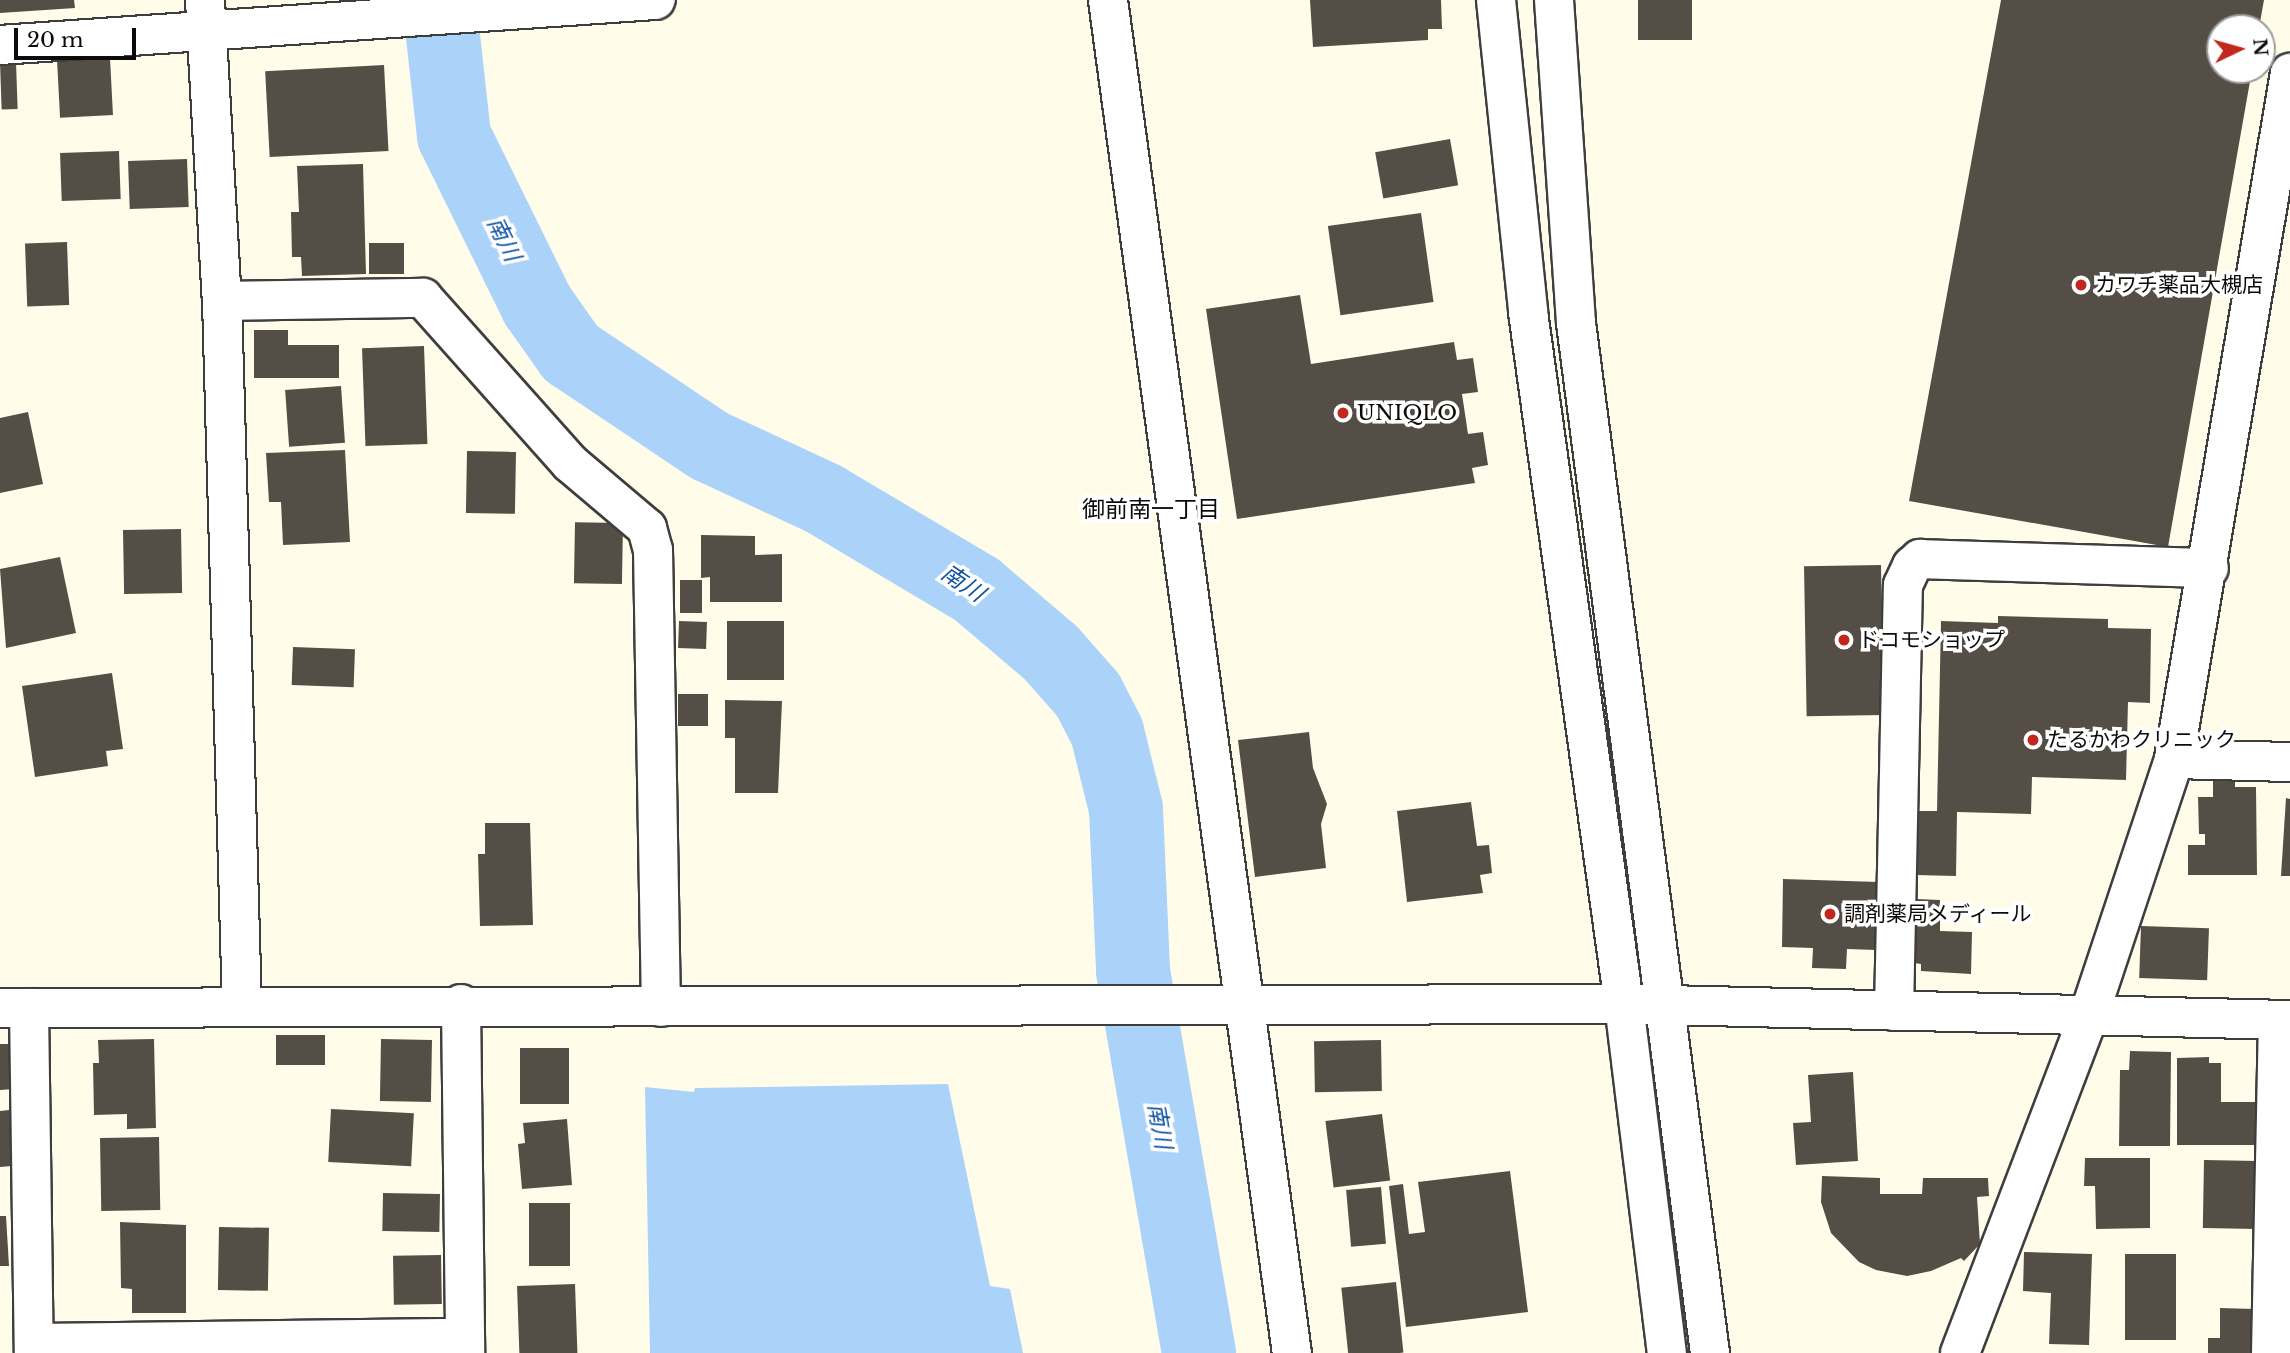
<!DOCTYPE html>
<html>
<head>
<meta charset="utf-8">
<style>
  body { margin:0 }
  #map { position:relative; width:2290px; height:1353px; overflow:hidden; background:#fffdea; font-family:"Libre Baskerville","Noto Sans JP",serif }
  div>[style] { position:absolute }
  .water>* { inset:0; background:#abd3f9 }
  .river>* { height:74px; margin:-37px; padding:0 37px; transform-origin:37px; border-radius:37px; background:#abd3f9 }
  .building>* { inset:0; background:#554e47; transform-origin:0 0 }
  .roads { filter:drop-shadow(2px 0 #3e3e3e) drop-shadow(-2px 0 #3e3e3e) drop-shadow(0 2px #3e3e3e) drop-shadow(0 -2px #3e3e3e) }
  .minor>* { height:38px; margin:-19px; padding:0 19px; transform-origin:19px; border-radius:19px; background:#fff }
  .tertiary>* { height:38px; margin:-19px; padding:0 19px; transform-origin:19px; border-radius:19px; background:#fff }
  .dots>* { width:19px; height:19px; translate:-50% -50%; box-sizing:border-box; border:4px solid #fff; border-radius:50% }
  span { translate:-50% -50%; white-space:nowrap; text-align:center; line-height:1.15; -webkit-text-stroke:7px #fff; paint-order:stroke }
  .poi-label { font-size:21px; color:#0b0b0b }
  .left { translate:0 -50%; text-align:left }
  .water-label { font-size:23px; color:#0f52a3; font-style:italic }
  .neighbourhood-label { font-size:23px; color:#0b0b0b }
  .north { position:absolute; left:2206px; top:14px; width:70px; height:70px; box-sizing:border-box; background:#fff; border:2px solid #9d9d9d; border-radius:50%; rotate:85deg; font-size:19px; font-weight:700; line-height:28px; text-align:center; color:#0b0b0b }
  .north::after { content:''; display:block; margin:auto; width:24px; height:32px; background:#c2271d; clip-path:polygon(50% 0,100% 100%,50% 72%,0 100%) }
  .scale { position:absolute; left:14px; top:28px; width:122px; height:32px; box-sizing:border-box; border:4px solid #0b0b0b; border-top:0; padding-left:9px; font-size:21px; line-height:24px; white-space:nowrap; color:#0b0b0b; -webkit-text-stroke:5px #fff; paint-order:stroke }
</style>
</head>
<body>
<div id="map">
  <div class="water">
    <div style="clip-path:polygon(948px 1084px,990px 1286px,1010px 1289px,1023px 1353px,650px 1353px,645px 1087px,694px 1092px,695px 1088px)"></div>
  </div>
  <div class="river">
    <div style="left:439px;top:0;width:137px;rotate:83.7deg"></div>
    <div style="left:454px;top:136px;width:188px;rotate:63.8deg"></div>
    <div style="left:537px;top:305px;width:59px;rotate:54.7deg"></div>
    <div style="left:571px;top:353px;width:167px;rotate:33.8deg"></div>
    <div style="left:710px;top:446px;width:126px;rotate:24.9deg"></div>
    <div style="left:824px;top:499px;width:178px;rotate:30.7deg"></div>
    <div style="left:977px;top:590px;width:97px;rotate:40.4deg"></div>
    <div style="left:1051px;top:653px;width:56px;rotate:48.6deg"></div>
    <div style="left:1088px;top:695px;width:42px;rotate:62.8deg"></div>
    <div style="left:1107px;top:732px;width:79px;rotate:76.1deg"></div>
    <div style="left:1126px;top:809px;width:162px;rotate:87.5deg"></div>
    <div style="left:1133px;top:971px;width:388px;rotate:80.2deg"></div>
  </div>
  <div class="building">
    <div style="clip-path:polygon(0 0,74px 0,75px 8px,0 13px)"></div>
    <div style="clip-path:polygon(1310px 0,1441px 0,1442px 29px,1428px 29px,1428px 40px,1313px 47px)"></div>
    <div style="left:1638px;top:0;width:54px;height:40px"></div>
    <div style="clip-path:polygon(2001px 0,2264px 0,2259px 28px,2220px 28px,2220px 70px,2252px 70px,2168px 547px,1909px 501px)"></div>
    <div style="left:110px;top:58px;width:57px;height:53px;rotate:87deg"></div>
    <div style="left:16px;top:62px;width:47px;height:16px;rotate:88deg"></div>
    <div style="left:384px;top:65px;width:86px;height:119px;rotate:87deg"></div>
    <div style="left:1450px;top:139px;width:47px;height:76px;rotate:80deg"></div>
    <div style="left:119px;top:151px;width:48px;height:59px;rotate:88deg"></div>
    <div style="left:187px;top:159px;width:48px;height:59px;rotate:88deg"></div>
    <div style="clip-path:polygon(363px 164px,366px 274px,302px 276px,301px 257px,292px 257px,291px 212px,299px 212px,297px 166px)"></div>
    <div style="left:1421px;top:213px;width:90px;height:94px;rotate:82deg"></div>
    <div style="left:67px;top:242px;width:63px;height:42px;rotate:88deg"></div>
    <div style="left:369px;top:243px;width:35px;height:31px"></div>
    <div style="clip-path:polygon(1300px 295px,1311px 364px,1454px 342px,1457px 360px,1473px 358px,1478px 392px,1462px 394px,1468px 434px,1483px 432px,1488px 465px,1472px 468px,1475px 483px,1237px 519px,1206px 309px)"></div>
    <div style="clip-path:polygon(254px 330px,288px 330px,288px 345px,339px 345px,339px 378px,254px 378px)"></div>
    <div style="left:424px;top:346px;width:98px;height:62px;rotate:88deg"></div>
    <div style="left:341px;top:386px;width:57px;height:56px;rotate:86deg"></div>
    <div style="clip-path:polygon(28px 412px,43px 484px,0 493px,0 418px)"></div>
    <div style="clip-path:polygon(345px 450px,350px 542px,283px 545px,281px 502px,269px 502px,266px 453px)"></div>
    <div style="left:467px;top:451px;width:49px;height:62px;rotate:1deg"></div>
    <div style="left:623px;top:523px;width:61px;height:48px;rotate:91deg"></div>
    <div style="left:181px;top:529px;width:64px;height:58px;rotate:89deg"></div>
    <div style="clip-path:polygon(701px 535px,755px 536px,755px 555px,782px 554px,782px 602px,710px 602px,710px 577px,701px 578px)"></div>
    <div style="clip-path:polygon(60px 557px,76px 633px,6px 648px,0 569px)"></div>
    <div style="left:1881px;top:565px;width:150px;height:77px;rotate:89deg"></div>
    <div style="left:680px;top:580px;width:22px;height:33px"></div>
    <div style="clip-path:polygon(1998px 616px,2108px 619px,2108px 628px,2151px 629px,2150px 703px,2128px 702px,2126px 780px,2032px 777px,2031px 814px,1957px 812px,1956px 876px,1915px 875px,1917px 811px,1937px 811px,1941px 621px,1998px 623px)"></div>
    <div style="left:679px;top:621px;width:28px;height:27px;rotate:2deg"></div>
    <div style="left:727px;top:621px;width:57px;height:59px"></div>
    <div style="left:293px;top:647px;width:62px;height:38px;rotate:2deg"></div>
    <div style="clip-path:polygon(112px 673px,123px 749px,106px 751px,108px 766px,35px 777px,22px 686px)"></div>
    <div style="left:678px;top:694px;width:30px;height:32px"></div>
    <div style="clip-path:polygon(725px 700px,782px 701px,778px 793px,735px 793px,735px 738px,725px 738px)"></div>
    <div style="clip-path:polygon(1309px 732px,1313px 768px,1327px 804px,1321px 824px,1326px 868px,1255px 877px,1238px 740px)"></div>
    <div style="clip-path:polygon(2235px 777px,2235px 787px,2256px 787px,2257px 875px,2188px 875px,2188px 845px,2205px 845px,2205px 834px,2199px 834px,2198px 797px,2213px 797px,2213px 778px)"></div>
    <div style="clip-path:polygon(2286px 798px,2290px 799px,2290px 876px,2281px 876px)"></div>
    <div style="clip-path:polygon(1471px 802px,1477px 846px,1489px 845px,1492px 873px,1480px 875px,1483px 893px,1407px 902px,1397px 811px)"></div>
    <div style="clip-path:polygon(485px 823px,530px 823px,533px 925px,480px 926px,478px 854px,485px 854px)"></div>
    <div style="clip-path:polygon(1783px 879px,1879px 882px,1877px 950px,1847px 949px,1846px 969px,1812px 968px,1813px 948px,1782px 947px)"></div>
    <div style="clip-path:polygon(1916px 899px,1940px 900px,1940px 931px,1972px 932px,1971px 974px,1921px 971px,1921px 964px,1914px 963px)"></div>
    <div style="left:2141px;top:926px;width:68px;height:52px;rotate:2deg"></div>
    <div style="left:325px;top:1035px;width:30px;height:49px;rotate:90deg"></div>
    <div style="clip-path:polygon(154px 1039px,156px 1128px,127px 1129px,127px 1114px,94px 1115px,93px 1063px,99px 1063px,98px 1040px)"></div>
    <div style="left:381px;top:1039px;width:51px;height:62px;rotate:1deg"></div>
    <div style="left:1381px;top:1040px;width:51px;height:67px;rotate:89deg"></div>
    <div style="clip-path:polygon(0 1044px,11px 1044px,14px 1089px,0 1090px)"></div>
    <div style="left:520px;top:1048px;width:49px;height:56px"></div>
    <div style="clip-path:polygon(2130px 1051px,2171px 1052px,2170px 1146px,2119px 1146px,2120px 1070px,2129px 1070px)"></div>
    <div style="clip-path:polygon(2209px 1057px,2209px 1063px,2221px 1063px,2221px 1102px,2256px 1102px,2256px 1145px,2177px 1145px,2177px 1058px)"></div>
    <div style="clip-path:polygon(1853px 1072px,1858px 1161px,1796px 1165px,1793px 1123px,1811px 1122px,1808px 1075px)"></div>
    <div style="left:331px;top:1109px;width:83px;height:53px;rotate:3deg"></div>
    <div style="clip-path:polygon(9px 1110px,12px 1166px,0 1167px,0 1111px)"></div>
    <div style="left:1382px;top:1114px;width:67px;height:57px;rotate:83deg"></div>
    <div style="clip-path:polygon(567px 1119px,572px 1185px,522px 1189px,518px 1144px,525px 1143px,523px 1123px)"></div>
    <div style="left:159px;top:1137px;width:73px;height:59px;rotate:89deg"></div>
    <div style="clip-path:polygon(2085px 1158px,2150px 1158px,2150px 1228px,2096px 1229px,2095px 1186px,2084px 1186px)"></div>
    <div style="left:2204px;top:1160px;width:54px;height:68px;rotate:1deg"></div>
    <div style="clip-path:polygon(1510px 1171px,1528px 1312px,1406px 1327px,1389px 1186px,1403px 1184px,1409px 1234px,1425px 1232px,1418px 1182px)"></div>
    <div style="clip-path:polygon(1822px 1176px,1880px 1178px,1880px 1194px,1922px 1194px,1923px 1178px,1988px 1178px,1989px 1196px,1977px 1197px,1980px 1244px,1964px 1261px,1961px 1258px,1931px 1271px,1907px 1276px,1876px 1270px,1859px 1262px,1831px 1233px,1821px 1202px)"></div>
    <div style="left:1381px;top:1187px;width:57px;height:35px;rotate:85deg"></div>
    <div style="left:383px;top:1193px;width:57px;height:38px;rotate:1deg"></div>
    <div style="left:529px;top:1203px;width:41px;height:63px"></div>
    <div style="clip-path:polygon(0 1216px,6px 1216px,9px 1266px,0 1266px)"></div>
    <div style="clip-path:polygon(120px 1222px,186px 1225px,186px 1313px,132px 1313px,132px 1289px,121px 1288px)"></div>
    <div style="left:219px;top:1227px;width:50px;height:63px;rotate:1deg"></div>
    <div style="clip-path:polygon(2024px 1252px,2092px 1254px,2089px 1345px,2049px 1344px,2051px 1293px,2023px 1291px)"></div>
    <div style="left:2125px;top:1254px;width:51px;height:86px"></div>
    <div style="left:441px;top:1255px;width:49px;height:48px;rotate:89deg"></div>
    <div style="left:1396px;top:1282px;width:71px;height:55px;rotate:84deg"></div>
    <div style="left:575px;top:1284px;width:69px;height:58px;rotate:88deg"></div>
    <div style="clip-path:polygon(2220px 1308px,2254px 1309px,2254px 1353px,2208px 1353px,2208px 1338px,2220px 1338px)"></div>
  </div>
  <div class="roads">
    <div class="minor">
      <div style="left:1108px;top:0;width:1365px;rotate:82.26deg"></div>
      <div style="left:0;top:45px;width:657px;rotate:-3.93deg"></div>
      <div style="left:222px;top:301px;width:201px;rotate:-0.9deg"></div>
      <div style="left:423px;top:298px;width:221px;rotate:48.3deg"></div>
      <div style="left:570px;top:463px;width:101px;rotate:40.2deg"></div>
      <div style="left:647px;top:528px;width:23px;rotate:75deg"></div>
      <div style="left:653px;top:550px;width:457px;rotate:89deg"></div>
      <div style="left:2174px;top:759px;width:116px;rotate:1.5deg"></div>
      <div style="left:461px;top:1004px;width:349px;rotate:89.3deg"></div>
      <div style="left:29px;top:1008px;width:345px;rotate:89.2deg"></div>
      <div style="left:1894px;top:1011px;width:426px;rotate:-88.8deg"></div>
      <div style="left:1903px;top:585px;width:21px;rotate:-65deg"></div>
      <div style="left:1912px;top:566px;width:11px;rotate:-41deg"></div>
      <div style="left:1920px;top:559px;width:289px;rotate:1.8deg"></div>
      <div style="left:34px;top:1343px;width:431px;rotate:-0.7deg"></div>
      <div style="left:1960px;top:1353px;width:362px;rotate:-69.1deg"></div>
      <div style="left:2089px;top:1015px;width:270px;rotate:-71.6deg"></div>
      <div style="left:2174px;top:759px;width:696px;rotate:-80.4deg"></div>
      <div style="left:2271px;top:1353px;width:333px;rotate:-88.8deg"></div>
    </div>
    <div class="tertiary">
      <div style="left:205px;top:0;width:301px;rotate:86.8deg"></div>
      <div style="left:222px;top:301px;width:706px;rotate:88.38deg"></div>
      <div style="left:1496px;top:0;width:314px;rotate:84.1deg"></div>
      <div style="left:1528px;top:312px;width:699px;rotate:82.1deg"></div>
      <div style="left:1624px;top:1004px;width:352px;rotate:83deg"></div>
      <div style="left:1554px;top:0;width:324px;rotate:86.1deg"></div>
      <div style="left:1576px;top:323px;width:1039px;rotate:82.59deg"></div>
      <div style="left:0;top:1008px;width:1624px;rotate:-0.14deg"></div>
      <div style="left:1624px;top:1004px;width:666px;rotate:1.38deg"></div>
    </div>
  </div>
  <div class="dots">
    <div style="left:2081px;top:285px;background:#c2271d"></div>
    <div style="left:1343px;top:413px;background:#c2271d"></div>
    <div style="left:1844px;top:640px;background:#c2271d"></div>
    <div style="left:2033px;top:740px;background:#c2271d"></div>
    <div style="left:1830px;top:914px;background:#c2271d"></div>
  </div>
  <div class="poi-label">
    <span class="left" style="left:2095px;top:285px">カワチ薬品大槻店</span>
    <span class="left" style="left:1357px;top:413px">UNIQLO</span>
    <span class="left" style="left:1858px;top:640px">ドコモショップ</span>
    <span class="left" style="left:2047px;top:740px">たるかわクリニック</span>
    <span class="left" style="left:1844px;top:914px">調剤薬局メディール</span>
  </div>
  <div class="water-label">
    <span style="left:504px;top:239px;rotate:64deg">南川</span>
    <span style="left:963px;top:583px;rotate:34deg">南川</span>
    <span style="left:1160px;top:1126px;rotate:80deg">南川</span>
  </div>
  <div class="neighbourhood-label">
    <span style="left:1151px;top:509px">御前南一丁目</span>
  </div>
  <div class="north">N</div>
  <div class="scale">20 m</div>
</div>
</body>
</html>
